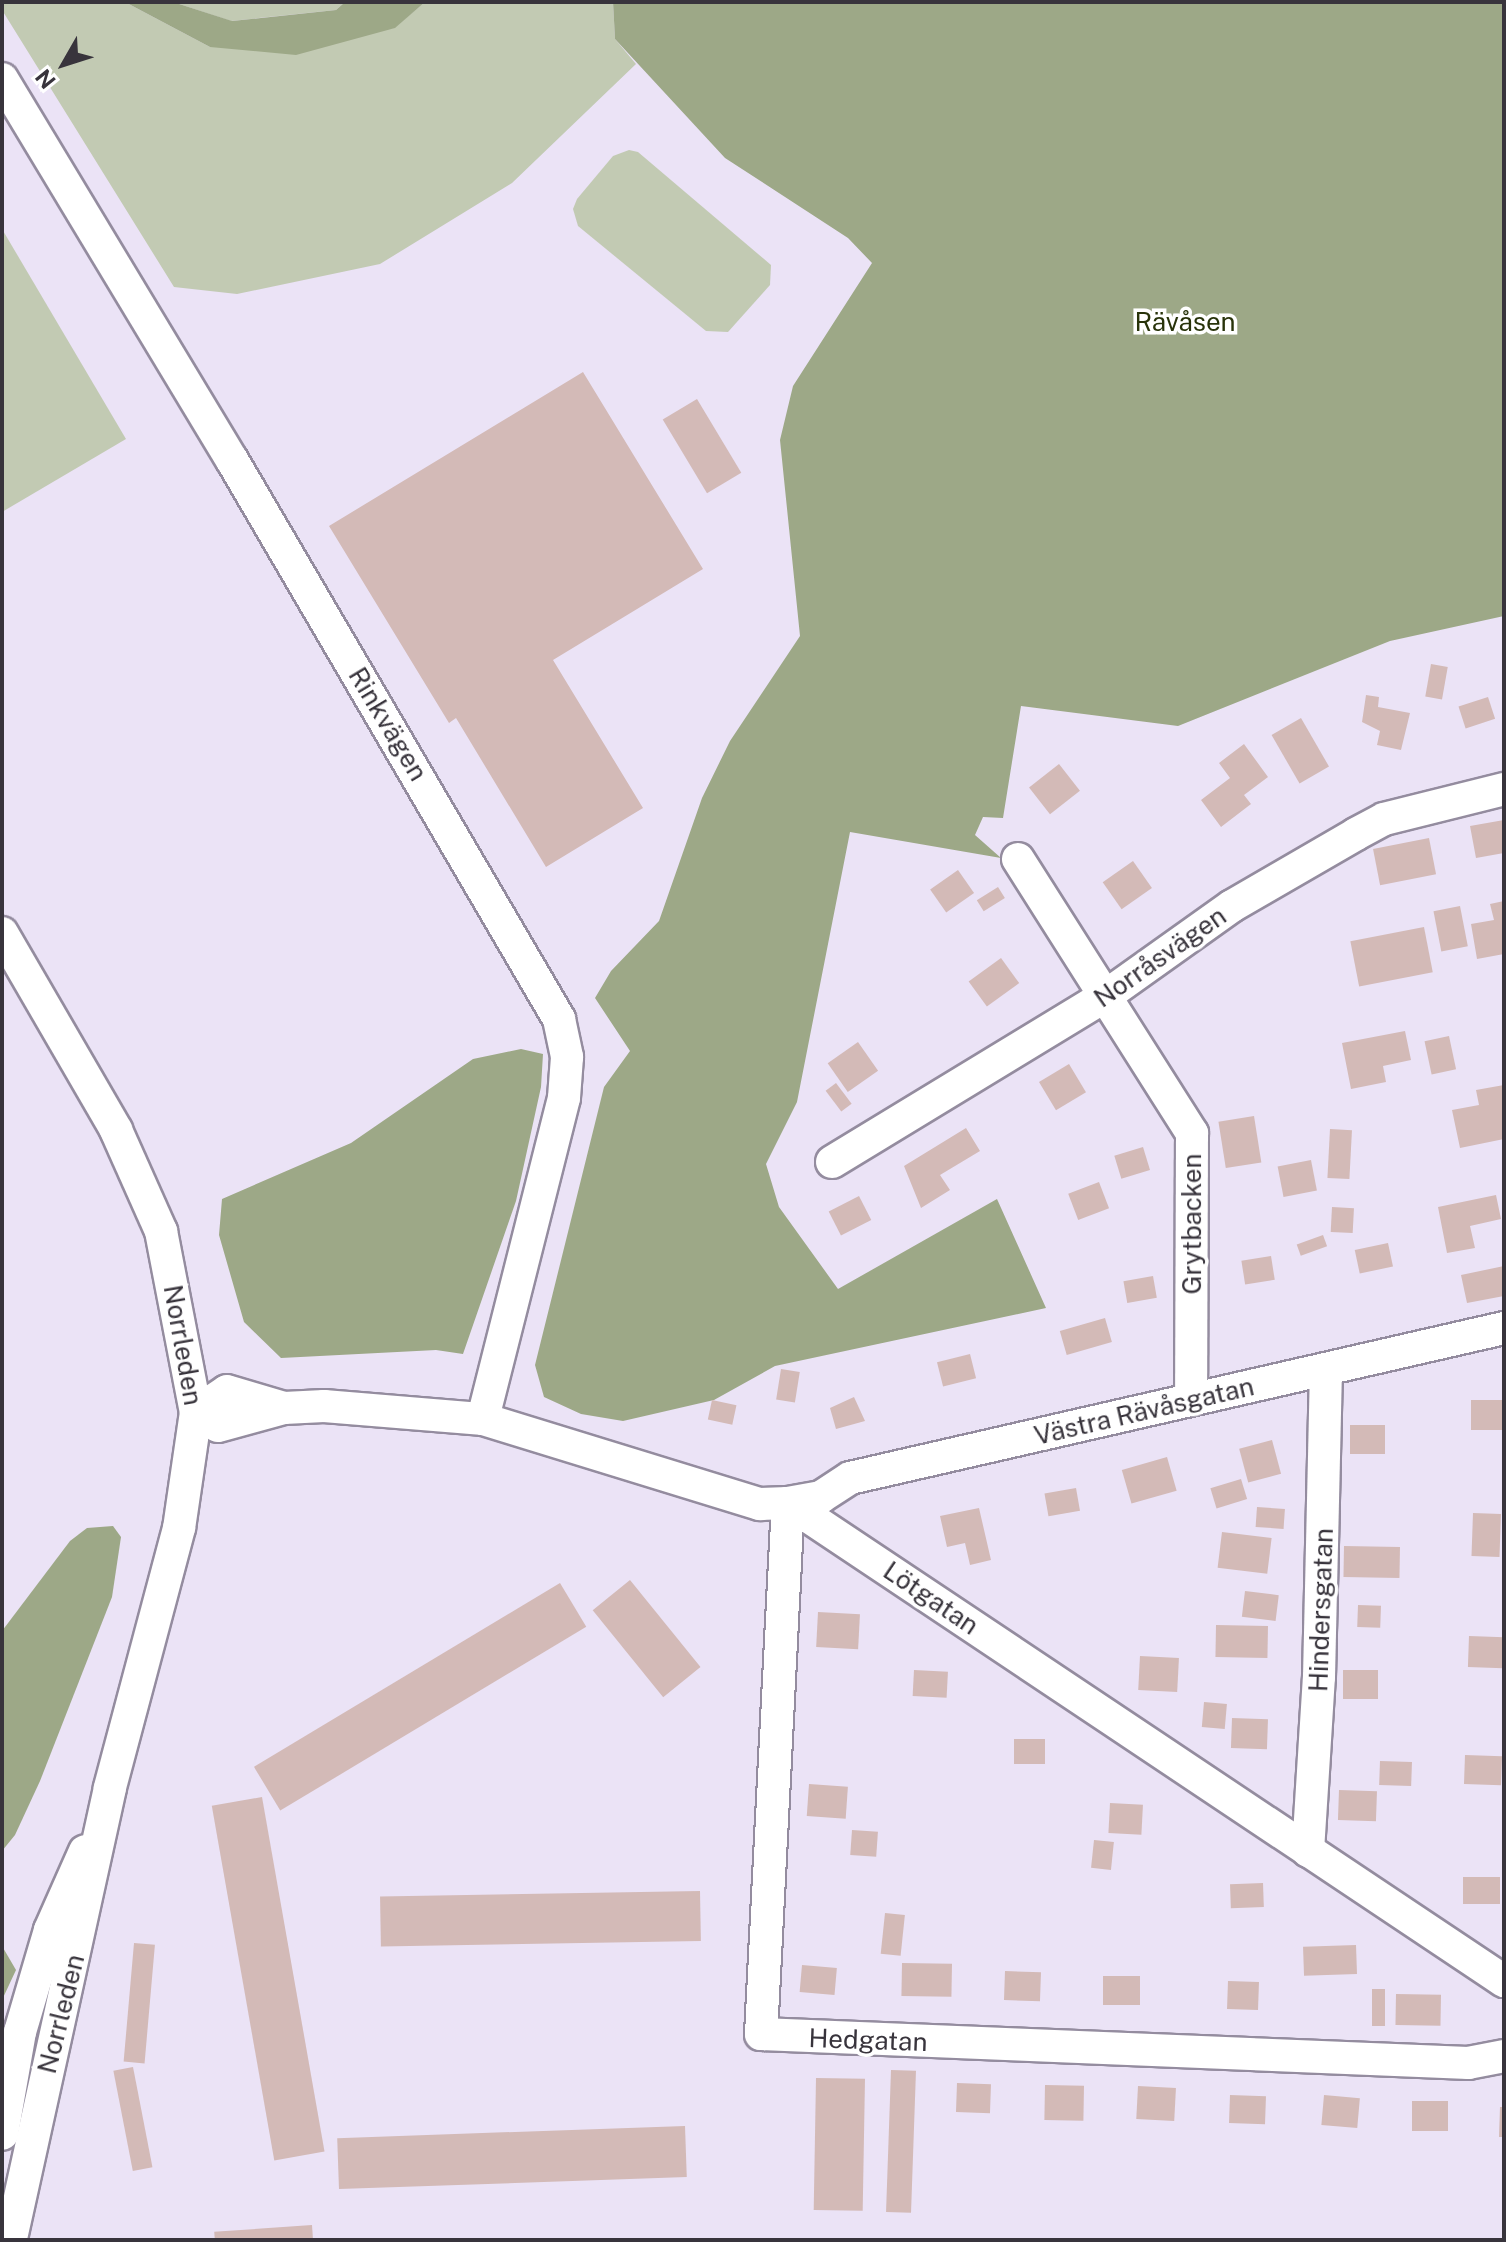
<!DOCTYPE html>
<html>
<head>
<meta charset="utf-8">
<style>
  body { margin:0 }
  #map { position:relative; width:1506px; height:2242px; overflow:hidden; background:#ebe3f6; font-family:"Public Sans",sans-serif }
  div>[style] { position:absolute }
  .green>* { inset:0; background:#c2cab3 }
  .forest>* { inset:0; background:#9da887 }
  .building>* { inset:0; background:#d3bab7; transform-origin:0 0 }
  .roads { filter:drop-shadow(2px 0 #948c9f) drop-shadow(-2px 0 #948c9f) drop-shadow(0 2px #948c9f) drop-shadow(0 -2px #948c9f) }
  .minor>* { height:32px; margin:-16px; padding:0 16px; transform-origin:16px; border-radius:16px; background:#fff }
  span { translate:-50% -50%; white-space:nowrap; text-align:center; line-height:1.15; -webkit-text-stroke:7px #fff; paint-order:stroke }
  .park-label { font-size:26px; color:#28330a }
  .street-label { font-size:26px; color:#38343c }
  .frame { position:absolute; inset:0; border:4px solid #38343c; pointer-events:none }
  .north { position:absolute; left:24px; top:24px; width:80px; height:80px; -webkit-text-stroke:6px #fff; paint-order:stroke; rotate:231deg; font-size:22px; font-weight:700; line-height:32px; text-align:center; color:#38343c }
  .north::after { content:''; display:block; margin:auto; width:28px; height:36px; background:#38343c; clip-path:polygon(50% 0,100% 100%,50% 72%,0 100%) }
</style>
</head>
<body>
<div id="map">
  <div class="green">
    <div style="clip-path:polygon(3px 2px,125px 2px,210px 47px,394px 28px,425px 2px,613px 2px,615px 39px,636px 64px,512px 183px,380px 264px,237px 294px,174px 287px,2px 10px)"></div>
    <div style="clip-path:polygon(173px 2px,345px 2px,336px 10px,231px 21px)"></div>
    <div style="clip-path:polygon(629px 150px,638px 152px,771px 265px,770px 285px,728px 332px,706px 331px,578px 226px,573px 209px,577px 199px,613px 156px)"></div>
    <div style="clip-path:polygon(2px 229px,126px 439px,2px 512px)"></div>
  </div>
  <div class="forest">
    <div style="clip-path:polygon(125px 2px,173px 2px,232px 21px,336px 10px,345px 2px,425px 2px,395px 28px,296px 55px,210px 47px)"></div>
    <div style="clip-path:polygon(613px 2px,1504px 2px,1504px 616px,1390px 641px,1178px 726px,1021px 706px,1003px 818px,983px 817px,975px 835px,1001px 858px,850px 832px,797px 1102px,766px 1164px,779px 1207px,838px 1289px,997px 1199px,1046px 1308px,775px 1366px,714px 1400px,623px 1421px,581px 1414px,544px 1397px,535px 1365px,604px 1087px,630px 1051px,595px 998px,611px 971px,659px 921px,702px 798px,730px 741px,800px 636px,780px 440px,793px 386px,872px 263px,848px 238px,725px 158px,615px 39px)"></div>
    <div style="clip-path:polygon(521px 1049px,543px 1054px,541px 1087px,516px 1201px,463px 1354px,436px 1350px,281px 1358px,244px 1322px,219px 1235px,222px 1199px,351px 1143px,473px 1059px)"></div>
    <div style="clip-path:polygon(113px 1526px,121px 1537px,112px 1597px,40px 1781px,15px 1835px,2px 1851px,2px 1631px,70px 1541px,87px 1528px)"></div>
    <div style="clip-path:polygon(2px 1946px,16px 1970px,2px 2000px)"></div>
  </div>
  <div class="building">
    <div style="clip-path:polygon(583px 372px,703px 569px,553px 660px,643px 808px,546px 867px,456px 718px,449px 723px,329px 526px)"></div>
    <div style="left:697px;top:399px;width:86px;height:40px;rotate:59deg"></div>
    <div style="left:1431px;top:664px;width:17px;height:33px;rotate:10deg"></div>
    <div style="clip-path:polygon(1366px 695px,1379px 697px,1378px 707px,1410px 713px,1401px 750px,1377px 745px,1380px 731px,1362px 722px)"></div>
    <div style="left:1488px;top:697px;width:23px;height:31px;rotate:72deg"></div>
    <div style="left:1301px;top:718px;width:56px;height:34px;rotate:60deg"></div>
    <div style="clip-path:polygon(1244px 744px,1268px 777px,1244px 795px,1251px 804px,1221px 827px,1201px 800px,1230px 778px,1219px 763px)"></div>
    <div style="left:1059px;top:764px;width:34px;height:38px;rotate:52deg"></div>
    <div style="clip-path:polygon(1504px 820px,1504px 853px,1476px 858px,1470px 826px)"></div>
    <div style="left:1429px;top:838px;width:37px;height:57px;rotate:79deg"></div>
    <div style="left:1133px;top:861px;width:33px;height:37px;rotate:55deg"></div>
    <div style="left:958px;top:870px;width:28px;height:34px;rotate:55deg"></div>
    <div style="left:998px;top:887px;width:13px;height:25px;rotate:58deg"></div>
    <div style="clip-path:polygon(1504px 901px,1504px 954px,1477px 959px,1471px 924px,1494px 920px,1490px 904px)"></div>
    <div style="left:1460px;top:906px;width:41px;height:27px;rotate:79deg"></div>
    <div style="left:1424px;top:927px;width:46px;height:75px;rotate:79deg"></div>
    <div style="left:1001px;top:958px;width:31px;height:40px;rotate:54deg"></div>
    <div style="clip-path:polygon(1405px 1031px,1411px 1060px,1383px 1066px,1386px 1082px,1351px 1089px,1342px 1043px)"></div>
    <div style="left:1449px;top:1036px;width:34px;height:25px;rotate:78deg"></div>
    <div style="left:858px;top:1042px;width:35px;height:37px;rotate:55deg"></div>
    <div style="left:1069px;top:1064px;width:33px;height:35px;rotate:59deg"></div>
    <div style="left:836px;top:1083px;width:26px;height:13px;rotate:53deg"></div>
    <div style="clip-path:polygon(1504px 1085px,1504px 1139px,1460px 1148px,1452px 1110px,1479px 1105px,1476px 1090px)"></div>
    <div style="left:1254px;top:1116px;width:47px;height:36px;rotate:81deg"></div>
    <div style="clip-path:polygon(966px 1128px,980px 1151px,940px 1175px,950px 1190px,921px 1208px,904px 1166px)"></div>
    <div style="left:1330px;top:1129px;width:22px;height:49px;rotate:3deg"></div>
    <div style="left:1143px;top:1147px;width:24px;height:30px;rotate:73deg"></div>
    <div style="left:1311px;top:1160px;width:31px;height:34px;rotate:79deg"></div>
    <div style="left:1099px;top:1182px;width:28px;height:33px;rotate:69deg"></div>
    <div style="clip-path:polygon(1496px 1195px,1501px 1219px,1470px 1226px,1475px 1248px,1447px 1253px,1438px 1207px)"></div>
    <div style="left:859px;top:1196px;width:27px;height:34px;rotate:63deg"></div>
    <div style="left:1332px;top:1207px;width:22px;height:25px;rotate:3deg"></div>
    <div style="left:1323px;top:1235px;width:12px;height:28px;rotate:70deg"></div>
    <div style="left:1388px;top:1243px;width:24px;height:34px;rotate:78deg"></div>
    <div style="left:1271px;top:1256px;width:24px;height:30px;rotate:81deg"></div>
    <div style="clip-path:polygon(1504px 1266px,1504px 1296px,1467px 1303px,1461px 1275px)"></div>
    <div style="left:1153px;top:1276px;width:22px;height:30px;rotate:80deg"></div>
    <div style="left:1105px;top:1318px;width:25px;height:47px;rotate:74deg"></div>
    <div style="left:970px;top:1354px;width:25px;height:34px;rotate:76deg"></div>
    <div style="left:781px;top:1369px;width:19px;height:31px;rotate:9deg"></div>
    <div style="clip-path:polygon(854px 1397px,865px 1421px,836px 1429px,830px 1408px)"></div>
    <div style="left:712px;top:1400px;width:25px;height:20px;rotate:12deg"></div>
    <div style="left:1471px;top:1400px;width:33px;height:30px"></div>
    <div style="left:1350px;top:1425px;width:35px;height:29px"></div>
    <div style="left:1272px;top:1440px;width:35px;height:34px;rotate:75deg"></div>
    <div style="left:1167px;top:1457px;width:35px;height:47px;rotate:74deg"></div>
    <div style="left:1241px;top:1479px;width:21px;height:32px;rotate:73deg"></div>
    <div style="left:1076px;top:1488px;width:23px;height:32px;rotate:80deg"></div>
    <div style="left:1257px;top:1507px;width:28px;height:20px;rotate:4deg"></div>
    <div style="clip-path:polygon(979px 1508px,991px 1560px,970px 1565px,965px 1543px,947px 1547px,940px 1516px)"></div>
    <div style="left:1473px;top:1513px;width:28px;height:43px;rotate:2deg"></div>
    <div style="left:1222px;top:1532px;width:50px;height:36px;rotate:7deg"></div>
    <div style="left:1344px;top:1546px;width:56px;height:31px;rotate:1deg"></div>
    <div style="left:630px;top:1580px;width:112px;height:48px;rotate:51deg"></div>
    <div style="left:560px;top:1583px;width:51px;height:357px;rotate:59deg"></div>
    <div style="left:1245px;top:1591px;width:34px;height:26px;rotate:7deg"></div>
    <div style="left:1358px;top:1605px;width:23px;height:22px;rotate:2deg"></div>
    <div style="left:818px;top:1612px;width:42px;height:35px;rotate:3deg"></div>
    <div style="left:1216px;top:1625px;width:52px;height:32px;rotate:1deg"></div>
    <div style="left:1469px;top:1636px;width:35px;height:31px;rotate:2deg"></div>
    <div style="left:1140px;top:1656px;width:39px;height:34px;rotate:3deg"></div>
    <div style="left:914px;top:1670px;width:34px;height:26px;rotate:3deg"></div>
    <div style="left:1343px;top:1670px;width:35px;height:29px"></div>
    <div style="left:1204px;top:1702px;width:23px;height:25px;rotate:5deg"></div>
    <div style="left:1232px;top:1718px;width:36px;height:30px;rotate:2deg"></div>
    <div style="left:1014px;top:1739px;width:31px;height:25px"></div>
    <div style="left:1465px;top:1755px;width:37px;height:29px;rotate:2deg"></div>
    <div style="left:1380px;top:1761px;width:32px;height:24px;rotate:2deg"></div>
    <div style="left:809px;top:1784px;width:39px;height:32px;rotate:4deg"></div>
    <div style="left:1339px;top:1790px;width:38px;height:30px;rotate:2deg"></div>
    <div style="left:262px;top:1797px;width:360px;height:51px;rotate:80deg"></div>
    <div style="left:1110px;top:1803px;width:33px;height:30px;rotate:3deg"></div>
    <div style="left:852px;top:1830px;width:26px;height:25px;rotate:4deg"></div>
    <div style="left:1094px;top:1840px;width:20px;height:28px;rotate:6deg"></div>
    <div style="left:1463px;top:1877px;width:37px;height:27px"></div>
    <div style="left:1263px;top:1883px;width:24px;height:33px;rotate:88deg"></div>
    <div style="left:700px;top:1891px;width:50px;height:320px;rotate:89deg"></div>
    <div style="left:885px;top:1913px;width:20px;height:41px;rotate:6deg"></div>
    <div style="left:134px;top:1943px;width:21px;height:119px;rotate:5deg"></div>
    <div style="left:1356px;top:1945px;width:29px;height:53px;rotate:88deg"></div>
    <div style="left:902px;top:1963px;width:50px;height:33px;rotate:1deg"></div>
    <div style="left:802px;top:1965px;width:35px;height:27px;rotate:5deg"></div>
    <div style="left:1005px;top:1971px;width:36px;height:29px;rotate:2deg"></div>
    <div style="left:1103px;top:1976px;width:37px;height:29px"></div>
    <div style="left:1228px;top:1981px;width:31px;height:28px;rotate:2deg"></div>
    <div style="left:1372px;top:1989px;width:13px;height:37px"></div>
    <div style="left:1396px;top:1994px;width:45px;height:31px;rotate:1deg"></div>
    <div style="left:133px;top:2067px;width:102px;height:20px;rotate:79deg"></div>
    <div style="left:891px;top:2070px;width:25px;height:142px;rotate:2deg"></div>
    <div style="left:816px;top:2078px;width:49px;height:132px;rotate:1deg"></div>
    <div style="left:957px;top:2083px;width:34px;height:29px;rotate:2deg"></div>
    <div style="left:1045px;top:2085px;width:39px;height:35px;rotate:1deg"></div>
    <div style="left:1138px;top:2086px;width:38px;height:33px;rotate:3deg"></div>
    <div style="left:1230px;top:2095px;width:36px;height:28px;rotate:2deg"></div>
    <div style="left:1324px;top:2095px;width:36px;height:30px;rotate:5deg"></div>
    <div style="left:1412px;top:2101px;width:36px;height:30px"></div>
    <div style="clip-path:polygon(1500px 2107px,1504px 2107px,1504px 2137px,1499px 2137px)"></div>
    <div style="left:685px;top:2126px;width:51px;height:348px;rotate:88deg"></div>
    <div style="left:312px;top:2225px;width:15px;height:98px;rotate:86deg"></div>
  </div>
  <div class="roads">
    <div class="minor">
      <div style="left:2px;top:79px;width:445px;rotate:58.9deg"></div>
      <div style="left:232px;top:460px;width:648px;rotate:59.67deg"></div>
      <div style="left:559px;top:1019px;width:39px;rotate:78deg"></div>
      <div style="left:567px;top:1057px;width:41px;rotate:94.2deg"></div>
      <div style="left:564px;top:1098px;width:331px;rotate:104.2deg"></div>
      <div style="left:1018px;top:859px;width:325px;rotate:57.6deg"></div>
      <div style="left:1192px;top:1133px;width:266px;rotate:90.2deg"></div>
      <div style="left:2px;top:933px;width:228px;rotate:59.9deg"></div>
      <div style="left:116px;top:1130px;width:111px;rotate:66deg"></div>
      <div style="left:161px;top:1231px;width:184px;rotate:79.1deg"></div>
      <div style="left:196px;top:1412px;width:117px;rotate:98.3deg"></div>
      <div style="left:179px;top:1528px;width:269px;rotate:104.9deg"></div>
      <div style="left:110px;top:1788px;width:463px;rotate:102.4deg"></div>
      <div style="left:832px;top:1162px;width:322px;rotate:-31.3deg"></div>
      <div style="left:1107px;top:995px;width:153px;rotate:-35.5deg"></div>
      <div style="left:1232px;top:906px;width:143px;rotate:-30.1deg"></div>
      <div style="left:1356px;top:834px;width:32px;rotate:-28deg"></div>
      <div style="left:1384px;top:819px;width:124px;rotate:-14deg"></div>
      <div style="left:1504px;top:1328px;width:671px;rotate:167.08deg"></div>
      <div style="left:850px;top:1478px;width:35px;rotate:147deg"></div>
      <div style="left:821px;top:1497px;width:34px;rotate:170deg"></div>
      <div style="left:788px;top:1503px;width:532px;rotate:92.91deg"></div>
      <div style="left:761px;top:2034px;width:708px;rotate:2.35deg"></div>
      <div style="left:1468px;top:2063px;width:37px;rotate:-11deg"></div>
      <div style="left:196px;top:1412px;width:26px;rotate:32deg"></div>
      <div style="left:218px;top:1426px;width:68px;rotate:-15.3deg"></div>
      <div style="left:284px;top:1408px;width:40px;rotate:-2.9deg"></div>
      <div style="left:324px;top:1406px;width:160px;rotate:4.7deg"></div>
      <div style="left:483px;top:1419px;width:290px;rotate:17.1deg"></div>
      <div style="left:760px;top:1504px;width:28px;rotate:-2deg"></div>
      <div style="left:788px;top:1503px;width:861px;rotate:33.73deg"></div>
      <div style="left:196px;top:1412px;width:37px;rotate:-34deg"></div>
      <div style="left:227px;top:1391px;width:59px;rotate:16.6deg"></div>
      <div style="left:1308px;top:1851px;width:174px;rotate:-86.4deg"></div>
      <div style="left:1319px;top:1677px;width:308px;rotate:-88.7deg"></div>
      <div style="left:2px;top:2134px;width:104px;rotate:-80deg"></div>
      <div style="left:20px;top:2032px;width:106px;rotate:-73.6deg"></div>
      <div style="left:50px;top:1930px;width:86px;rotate:-66.1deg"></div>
    </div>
  </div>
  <div class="park-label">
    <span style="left:1185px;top:322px">Rävåsen</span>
  </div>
  <div class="street-label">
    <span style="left:388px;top:724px;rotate:59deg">Rinkvägen</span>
    <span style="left:1160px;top:957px;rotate:-35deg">Norråsvägen</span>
    <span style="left:1192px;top:1224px;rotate:-90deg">Grytbacken</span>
    <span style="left:183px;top:1345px;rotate:80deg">Norrleden</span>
    <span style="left:1144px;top:1411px;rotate:-13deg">Västra Rävåsgatan</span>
    <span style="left:931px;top:1598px;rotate:34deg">Lötgatan</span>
    <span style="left:1321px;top:1610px;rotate:-88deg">Hindersgatan</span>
    <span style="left:61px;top:2014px;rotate:-76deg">Norrleden</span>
    <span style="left:868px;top:2040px;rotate:2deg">Hedgatan</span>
  </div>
  <div class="frame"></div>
  <div class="north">N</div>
</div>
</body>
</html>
